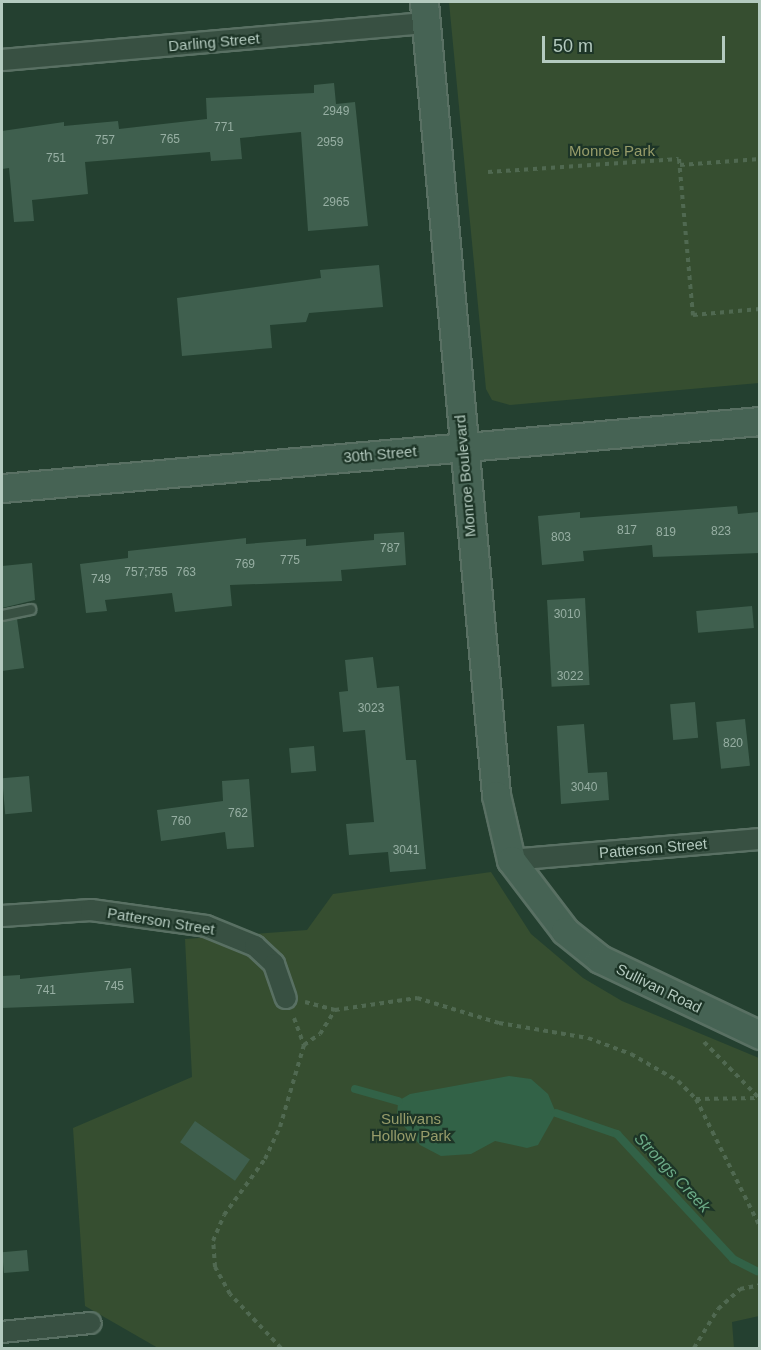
<!DOCTYPE html>
<html>
<head>
<meta charset="utf-8">
<style>
  body { margin:0 }
  #map { position:relative; width:761px; height:1350px; overflow:hidden; background:#244030; font-family:Arial,sans-serif }
  div>[style] { position:absolute }
  .green>* { inset:0; background:#364e30 }
  .water>* { inset:0; background:#326247 }
  .stream>* { height:8px; margin:-4px; padding:0 4px; transform-origin:4px; border-radius:4px; background:#326247 }
  .building>* { inset:0; background:#3f5f4e; transform-origin:0 0 }
  .path>* { height:4px; margin-top:-2px; transform-origin:0; background:repeating-linear-gradient(90deg,#506951 0 4.5px,transparent 0 9px) }
  .roads { filter:drop-shadow(2px 0 #597063) drop-shadow(-2px 0 #597063) drop-shadow(0 2px #597063) drop-shadow(0 -2px #597063) }
  .lane>* { height:9px; margin:-4.5px; padding:0 4.5px; transform-origin:4.5px; border-radius:4.5px; background:#385042 }
  .street>* { height:20px; margin:-10px; padding:0 10px; transform-origin:10px; border-radius:10px; background:#385042 }
  .secondary>* { height:27px; margin:-13.5px; padding:0 13.5px; transform-origin:13.5px; border-radius:13.5px; background:#466354 }
  span { translate:-50% -50%; white-space:nowrap; text-align:center; line-height:1.15; -webkit-text-stroke:4.5px #1d3527; paint-order:stroke }
  .number-label { font-size:12px; color:#97afa3 }
  .number-label span { -webkit-text-stroke-width:0 }
  .street-label { font-size:15px; color:#b4cabf }
  .park-label { font-size:15px; color:#979c6a }
  .water-label { font-size:16px; color:#6cab87; font-style:italic }
  .frame { position:absolute; inset:0; border:3px solid #b4cabf; pointer-events:none }
  .scale { position:absolute; left:542px; top:36px; width:183px; height:27px; box-sizing:border-box; border:3px solid #b4cabf; border-top:0; padding-left:8px; font-size:18px; line-height:21px; white-space:nowrap; color:#b4cabf; -webkit-text-stroke:4px #1d3527; paint-order:stroke }
</style>
</head>
<body>
<div id="map">
  <div class="green">
    <div style="clip-path:polygon(449px 2px,759px 2px,759px 383px,510px 405px,492px 400px,486px 389px)"></div>
    <div style="clip-path:polygon(491px 872px,531px 934px,583px 978px,622px 1001px,759px 1058px,759px 1316px,732px 1322px,734px 1348px,158px 1348px,85px 1306px,73px 1128px,192px 1077px,185px 939px,307px 930px,333px 894px)"></div>
  </div>
  <div class="water">
    <div style="clip-path:polygon(509px 1076px,531px 1079px,548px 1094px,556px 1113px,538px 1145px,527px 1148px,495px 1141px,471px 1154px,441px 1156px,420px 1145px,397px 1118px,398px 1101px,410px 1094px)"></div>
  </div>
  <div class="stream">
    <div style="left:355px;top:1089px;width:45px;rotate:15.6deg"></div>
    <div style="left:556px;top:1113px;width:65px;rotate:19deg"></div>
    <div style="left:617px;top:1134px;width:171px;rotate:47.1deg"></div>
    <div style="left:733px;top:1259px;width:27px;rotate:27deg"></div>
  </div>
  <div class="building">
    <div style="clip-path:polygon(334px 83px,336px 104px,355px 102px,368px 226px,308px 231px,301px 132px,240px 138px,242px 159px,211px 161px,210px 152px,85px 162px,88px 194px,32px 200px,34px 221px,14px 222px,9px 168px,2px 169px,2px 131px,64px 122px,64px 126px,118px 121px,119px 129px,207px 119px,206px 98px,314px 93px,314px 85px)"></div>
    <div style="clip-path:polygon(379px 265px,383px 307px,309px 313px,306px 322px,270px 325px,272px 348px,182px 356px,177px 298px,321px 278px,320px 270px)"></div>
    <div style="clip-path:polygon(737px 506px,738px 514px,759px 512px,759px 553px,653px 557px,652px 545px,583px 551px,584px 561px,542px 565px,538px 516px,580px 512px,580px 518px)"></div>
    <div style="clip-path:polygon(404px 532px,406px 565px,341px 570px,342px 581px,230px 585px,232px 606px,175px 612px,172px 593px,105px 600px,107px 611px,86px 613px,80px 564px,128px 558px,128px 551px,246px 538px,246px 544px,306px 539px,306px 546px,374px 540px,374px 534px)"></div>
    <div style="clip-path:polygon(32px 563px,35px 600px,2px 608px,2px 566px)"></div>
    <div style="left:585px;top:598px;width:87px;height:38px;rotate:87deg"></div>
    <div style="left:752px;top:606px;width:22px;height:56px;rotate:85deg"></div>
    <div style="clip-path:polygon(17px 619px,24px 668px,2px 671px,2px 622px)"></div>
    <div style="clip-path:polygon(373px 657px,377px 688px,399px 686px,406px 760px,416px 760px,426px 869px,390px 872px,388px 852px,349px 855px,346px 824px,374px 822px,365px 730px,343px 732px,339px 692px,348px 691px,345px 660px)"></div>
    <div style="left:695px;top:702px;width:36px;height:25px;rotate:85deg"></div>
    <div style="left:745px;top:719px;width:47px;height:29px;rotate:84deg"></div>
    <div style="clip-path:polygon(584px 724px,588px 773px,607px 772px,609px 800px,561px 804px,557px 726px)"></div>
    <div style="left:314px;top:746px;width:25px;height:25px;rotate:85deg"></div>
    <div style="left:29px;top:776px;width:36px;height:27px;rotate:85deg"></div>
    <div style="clip-path:polygon(249px 779px,254px 847px,227px 849px,225px 832px,161px 841px,157px 810px,223px 801px,222px 781px)"></div>
    <div style="clip-path:polygon(131px 968px,134px 1003px,2px 1008px,2px 976px,20px 975px,20px 979px)"></div>
    <div style="left:195px;top:1121px;width:67px;height:26px;rotate:35deg"></div>
    <div style="left:27px;top:1250px;width:21px;height:25px;rotate:85deg"></div>
  </div>
  <div class="path">
    <div style="left:680px;top:165px;width:80px;rotate:-4.3deg"></div>
    <div style="left:488px;top:172px;width:191px;rotate:-3.9deg"></div>
    <div style="left:679px;top:159px;width:157px;rotate:84.9deg"></div>
    <div style="left:693px;top:315px;width:67px;rotate:-5.1deg"></div>
    <div style="left:305px;top:1002px;width:31px;rotate:15deg"></div>
    <div style="left:335px;top:1010px;width:83px;rotate:-8.3deg"></div>
    <div style="left:417px;top:998px;width:86px;rotate:17deg"></div>
    <div style="left:499px;top:1023px;width:90px;rotate:9.6deg"></div>
    <div style="left:588px;top:1038px;width:46px;rotate:20.4deg"></div>
    <div style="left:631px;top:1054px;width:54px;rotate:29.9deg"></div>
    <div style="left:678px;top:1081px;width:25px;rotate:45deg"></div>
    <div style="left:696px;top:1099px;width:143px;rotate:63.4deg"></div>
    <div style="left:294px;top:1018px;width:29px;rotate:70deg"></div>
    <div style="left:704px;top:1042px;width:78px;rotate:45.5deg"></div>
    <div style="left:696px;top:1099px;width:63px;rotate:-0.9deg"></div>
    <div style="left:281px;top:1348px;width:74px;rotate:-133.4deg"></div>
    <div style="left:230px;top:1294px;width:31px;rotate:-119deg"></div>
    <div style="left:215px;top:1267px;width:26px;rotate:-94deg"></div>
    <div style="left:213px;top:1241px;width:28px;rotate:-67deg"></div>
    <div style="left:224px;top:1215px;width:69px;rotate:-53.8deg"></div>
    <div style="left:265px;top:1159px;width:35px;rotate:-65deg"></div>
    <div style="left:280px;top:1127px;width:85px;rotate:-73.7deg"></div>
    <div style="left:304px;top:1045px;width:19px;rotate:-35deg"></div>
    <div style="left:320px;top:1034px;width:28px;rotate:-58deg"></div>
    <div style="left:694px;top:1348px;width:46px;rotate:-58.4deg"></div>
    <div style="left:718px;top:1309px;width:30px;rotate:-42deg"></div>
    <div style="left:740px;top:1289px;width:20px;rotate:-11deg"></div>
  </div>
  <div class="roads">
    <div class="lane">
      <div style="left:2px;top:615px;width:29px;rotate:-12deg"></div>
    </div>
    <div class="street">
      <div style="left:2px;top:60px;width:426px;rotate:-5deg"></div>
      <div style="left:511px;top:860px;width:250px;rotate:-4.8deg"></div>
      <div style="left:2px;top:916px;width:89px;rotate:-3.9deg"></div>
      <div style="left:91px;top:910px;width:116px;rotate:7.9deg"></div>
      <div style="left:206px;top:926px;width:53px;rotate:22.2deg"></div>
      <div style="left:255px;top:946px;width:26px;rotate:43deg"></div>
      <div style="left:274px;top:964px;width:36px;rotate:71deg"></div>
      <div style="left:2px;top:1332px;width:89px;rotate:-5.8deg"></div>
    </div>
    <div class="secondary">
      <div style="left:424px;top:2px;width:796px;rotate:84.81deg"></div>
      <div style="left:496px;top:795px;width:67px;rotate:77deg"></div>
      <div style="left:511px;top:860px;width:89px;rotate:52.7deg"></div>
      <div style="left:565px;top:931px;width:45px;rotate:38.7deg"></div>
      <div style="left:600px;top:959px;width:177px;rotate:25.4deg"></div>
      <div style="left:2px;top:488px;width:761px;rotate:-5.05deg"></div>
    </div>
  </div>
  <div class="number-label">
    <span style="left:336px;top:112px">2949</span>
    <span style="left:224px;top:128px">771</span>
    <span style="left:170px;top:140px">765</span>
    <span style="left:105px;top:141px">757</span>
    <span style="left:330px;top:143px">2959</span>
    <span style="left:56px;top:159px">751</span>
    <span style="left:336px;top:203px">2965</span>
    <span style="left:627px;top:531px">817</span>
    <span style="left:721px;top:532px">823</span>
    <span style="left:666px;top:533px">819</span>
    <span style="left:561px;top:538px">803</span>
    <span style="left:390px;top:549px">787</span>
    <span style="left:290px;top:561px">775</span>
    <span style="left:245px;top:565px">769</span>
    <span style="left:146px;top:573px">757;755</span>
    <span style="left:186px;top:573px">763</span>
    <span style="left:101px;top:580px">749</span>
    <span style="left:567px;top:615px">3010</span>
    <span style="left:570px;top:677px">3022</span>
    <span style="left:371px;top:709px">3023</span>
    <span style="left:733px;top:744px">820</span>
    <span style="left:584px;top:788px">3040</span>
    <span style="left:238px;top:814px">762</span>
    <span style="left:181px;top:822px">760</span>
    <span style="left:406px;top:851px">3041</span>
    <span style="left:114px;top:987px">745</span>
    <span style="left:46px;top:991px">741</span>
  </div>
  <div class="street-label">
    <span style="left:214px;top:42px;rotate:-5deg">Darling Street</span>
    <span style="left:380px;top:454px;rotate:-5deg">30th Street</span>
    <span style="left:465px;top:476px;rotate:-95deg">Monroe Boulevard</span>
    <span style="left:653px;top:848px;rotate:-5deg">Patterson Street</span>
    <span style="left:161px;top:921px;rotate:9deg">Patterson Street</span>
    <span style="left:659px;top:988px;rotate:26deg">Sullivan Road</span>
  </div>
  <div class="park-label">
    <span style="left:612px;top:151px">Monroe Park</span>
    <span style="left:411px;top:1127px">Sullivans<br>Hollow Park</span>
  </div>
  <div class="water-label">
    <span style="left:672px;top:1173px;rotate:47deg">Strongs Creek</span>
  </div>
  <div class="frame"></div>
  <div class="scale">50 m</div>
</div>
</body>
</html>
